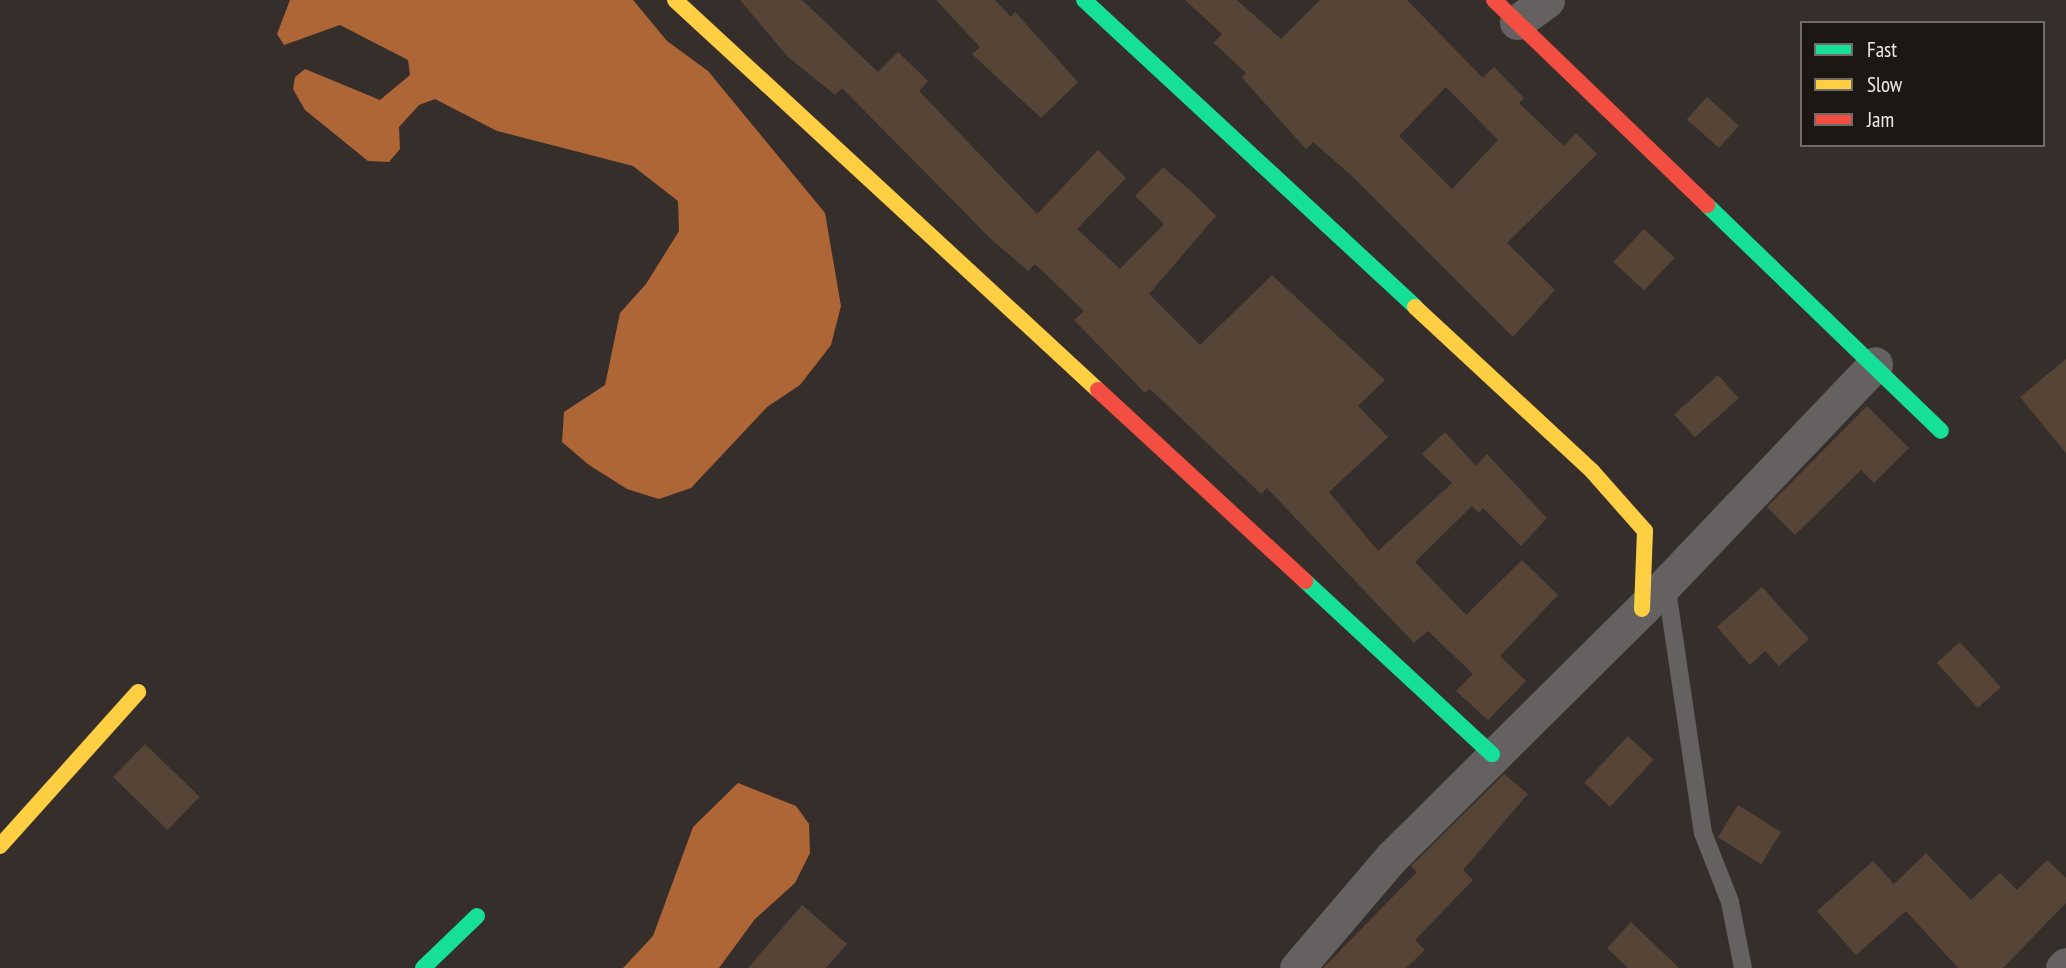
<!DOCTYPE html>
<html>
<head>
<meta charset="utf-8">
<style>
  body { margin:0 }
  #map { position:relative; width:2066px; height:968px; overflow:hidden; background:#362e2a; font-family:"PT Sans Narrow",sans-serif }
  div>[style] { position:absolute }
  .water>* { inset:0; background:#ae6636 }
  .building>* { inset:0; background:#564537; transform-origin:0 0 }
  .lane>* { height:18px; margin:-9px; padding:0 9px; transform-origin:9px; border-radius:9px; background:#646160 }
  .street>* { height:35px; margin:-17.5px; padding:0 17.5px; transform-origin:17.5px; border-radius:17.5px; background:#646160 }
  .fast>* { height:16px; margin:-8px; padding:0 8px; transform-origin:8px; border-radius:8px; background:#16e098 }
  .slow>* { height:16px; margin:-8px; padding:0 8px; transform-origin:8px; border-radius:8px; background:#ffcf43 }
  .jam>* { height:16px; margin:-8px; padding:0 8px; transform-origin:8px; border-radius:8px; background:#f24e42 }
  span { translate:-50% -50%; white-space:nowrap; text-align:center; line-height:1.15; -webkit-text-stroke:5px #1d1714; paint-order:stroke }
  .legend { position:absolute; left:1800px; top:21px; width:245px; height:126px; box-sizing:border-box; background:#1d1714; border:2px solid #716b67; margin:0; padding:9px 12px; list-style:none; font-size:21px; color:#f0e8e3 }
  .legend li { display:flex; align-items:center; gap:14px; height:35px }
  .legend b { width:35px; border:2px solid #716b67 }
</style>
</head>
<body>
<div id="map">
  <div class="water">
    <div style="clip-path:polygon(290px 0,633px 0,667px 41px,708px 71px,825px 213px,841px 306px,831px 345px,800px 385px,767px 407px,691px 488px,659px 499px,627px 489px,589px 465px,562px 442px,564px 412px,605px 385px,620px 313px,646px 284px,679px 231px,678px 201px,633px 166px,497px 131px,435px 99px,419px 105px,399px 127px,400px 149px,389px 162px,368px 161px,305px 110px,293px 89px,295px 77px,305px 69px,380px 100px,410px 75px,408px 60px,340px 25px,284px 45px,277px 34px)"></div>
    <div style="clip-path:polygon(738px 783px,796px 806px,809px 824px,810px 853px,795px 883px,755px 919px,719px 968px,623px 968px,653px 936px,693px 827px)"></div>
  </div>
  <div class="building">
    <div style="clip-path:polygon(740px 0,802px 0,878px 72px,898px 52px,928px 81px,919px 91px,1037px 214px,1098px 150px,1126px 178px,1077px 229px,1120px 269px,1164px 224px,1135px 196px,1163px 167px,1194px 194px,1216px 216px,1149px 294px,1200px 345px,1272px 275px,1385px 380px,1358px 406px,1388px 437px,1329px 492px,1378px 551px,1452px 483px,1422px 454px,1445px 432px,1476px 466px,1487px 454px,1547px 518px,1521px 546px,1483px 508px,1479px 513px,1472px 506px,1415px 562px,1466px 615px,1522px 560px,1558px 595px,1500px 656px,1526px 681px,1488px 720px,1456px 691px,1473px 674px,1428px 631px,1414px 643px,1267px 488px,1261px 494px,1150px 389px,1145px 393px,1074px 320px,1084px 311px,1035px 264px,1028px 271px,991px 239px,842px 88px,835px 95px,788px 57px)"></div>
    <div style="clip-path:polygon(936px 0,995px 0,1011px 17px,1015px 12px,1078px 82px,1041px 118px,972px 54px,980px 47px)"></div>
    <div style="clip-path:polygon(evenodd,1185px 0,1237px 0,1281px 39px,1320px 0,1407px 0,1483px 78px,1494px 67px,1524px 98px,1519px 103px,1564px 146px,1576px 133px,1597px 154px,1507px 243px,1555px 290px,1513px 337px,1352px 176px,1313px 142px,1306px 149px,1242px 78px,1246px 73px,1214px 43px,1222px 34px,1185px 0,1446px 87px,1498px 140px,1452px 189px,1399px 136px,1446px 87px)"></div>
    <div style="left:1707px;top:97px;width:43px;height:30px;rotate:42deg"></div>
    <div style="left:1644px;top:229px;width:42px;height:45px;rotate:43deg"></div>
    <div style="clip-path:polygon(2066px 359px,2066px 453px,2020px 397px)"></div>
    <div style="left:1718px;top:375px;width:31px;height:59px;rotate:48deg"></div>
    <div style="clip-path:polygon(1867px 406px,1909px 448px,1874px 483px,1861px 470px,1795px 535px,1767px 507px)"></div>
    <div style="clip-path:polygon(1762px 587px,1809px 639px,1779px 666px,1765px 651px,1750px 665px,1717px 627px)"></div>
    <div style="left:1960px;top:642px;width:61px;height:31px;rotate:48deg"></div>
    <div style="left:1628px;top:736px;width:35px;height:64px;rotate:43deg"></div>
    <div style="left:145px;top:744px;width:76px;height:46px;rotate:44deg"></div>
    <div style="clip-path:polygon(1504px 774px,1528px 794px,1463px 870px,1473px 880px,1415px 940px,1425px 950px,1406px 968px,1323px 968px,1417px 872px,1411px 866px)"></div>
    <div style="left:1738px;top:805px;width:51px;height:38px;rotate:32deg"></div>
    <div style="clip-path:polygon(1926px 853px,1971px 900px,2000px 873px,2017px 890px,2047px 860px,2066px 878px,2066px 903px,2003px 968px,1958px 968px,1906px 911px,1856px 955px,1817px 911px,1873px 861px,1894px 884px)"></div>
    <div style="clip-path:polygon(802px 905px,847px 944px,826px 968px,748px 968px)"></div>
    <div style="clip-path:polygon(1631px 922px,1679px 968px,1628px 968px,1607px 948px)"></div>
  </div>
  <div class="lane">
    <div style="left:1666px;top:583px;width:253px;rotate:81.6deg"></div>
    <div style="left:1703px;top:833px;width:74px;rotate:68.6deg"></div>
    <div style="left:1730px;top:902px;width:67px;rotate:78.9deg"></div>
  </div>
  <div class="street">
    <div style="left:1517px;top:22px;width:37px;rotate:-36deg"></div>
    <div style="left:1297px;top:968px;width:145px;rotate:-49.5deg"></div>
    <div style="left:1391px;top:858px;width:354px;rotate:-44.8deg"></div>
    <div style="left:1642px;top:609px;width:338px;rotate:-46.4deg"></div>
    <div style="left:2063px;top:968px;width:4px;rotate:-45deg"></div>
  </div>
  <div class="fast">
    <div style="left:1084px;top:0;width:451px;rotate:42.8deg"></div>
    <div style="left:1707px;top:205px;width:325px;rotate:44deg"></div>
    <div style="left:1305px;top:581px;width:255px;rotate:42.8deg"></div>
    <div style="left:423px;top:968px;width:75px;rotate:-43.9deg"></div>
  </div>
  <div class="slow">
    <div style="left:675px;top:0;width:575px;rotate:42.68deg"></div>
    <div style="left:1415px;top:307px;width:241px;rotate:42.8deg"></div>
    <div style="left:1592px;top:471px;width:80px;rotate:48.5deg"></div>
    <div style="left:1645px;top:531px;width:78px;rotate:92.2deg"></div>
    <div style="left:0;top:846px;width:207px;rotate:-48.1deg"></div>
  </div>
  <div class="jam">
    <div style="left:1494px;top:0;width:296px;rotate:43.9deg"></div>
    <div style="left:1098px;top:390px;width:282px;rotate:42.7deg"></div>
  </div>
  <ul class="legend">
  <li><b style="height:9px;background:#16e098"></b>Fast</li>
  <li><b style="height:9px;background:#ffcf43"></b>Slow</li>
  <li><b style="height:9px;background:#f24e42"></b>Jam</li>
  </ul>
</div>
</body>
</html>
